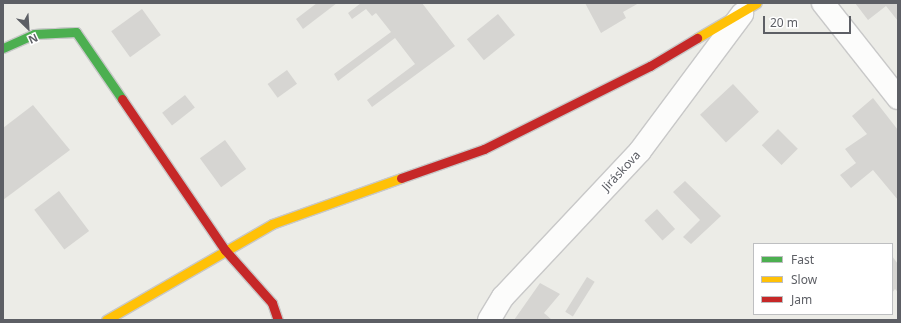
<!DOCTYPE html>
<html>
<head>
<meta charset="utf-8">
<style>
  body { margin:0 }
  #map { position:relative; width:901px; height:323px; overflow:hidden; background:#ecece7; font-family:"Noto Sans",sans-serif }
  div>[style] { position:absolute }
  .building>* { inset:0; background:#d6d5d2; transform-origin:0 0 }
  .roads { filter:drop-shadow(1px 0 #c8c8c8) drop-shadow(-1px 0 #c8c8c8) drop-shadow(0 1px #c8c8c8) drop-shadow(0 -1px #c8c8c8) }
  .street>* { height:22px; margin:-11px; padding:0 11px; transform-origin:11px; border-radius:11px; background:#fcfcfb }
  .fast>* { height:9px; margin:-4.5px; padding:0 4.5px; transform-origin:4.5px; border-radius:4.5px; background:#4caf50 }
  .slow>* { height:9px; margin:-4.5px; padding:0 4.5px; transform-origin:4.5px; border-radius:4.5px; background:#ffc107 }
  .jam>* { height:9px; margin:-4.5px; padding:0 4.5px; transform-origin:4.5px; border-radius:4.5px; background:#c62828 }
  span { translate:-50% -50%; white-space:nowrap; text-align:center; line-height:1.15; -webkit-text-stroke:3.5px #fff; paint-order:stroke }
  .street-label { font-size:12px; color:#5d5f65 }
  .frame { position:absolute; inset:0; border:4px solid #5d5f65; pointer-events:none }
  .legend { position:absolute; left:753px; top:243px; width:140px; height:72px; box-sizing:border-box; background:#fff; border:1px solid #bebfc1; margin:0; padding:5px 7px; list-style:none; font-size:12px; color:#5d5f65 }
  .legend li { display:flex; align-items:center; gap:8px; height:20px }
  .legend b { width:20px; border:1px solid #bebfc1 }
  .north { position:absolute; left:8px; top:8px; width:40px; height:40px; -webkit-text-stroke:3px #fff; paint-order:stroke; rotate:155deg; font-size:11px; font-weight:700; line-height:16px; text-align:center; color:#5d5f65 }
  .north::after { content:''; display:block; margin:auto; width:14px; height:18px; background:#5d5f65; clip-path:polygon(50% 0,100% 100%,50% 72%,0 100%) }
  .scale { position:absolute; left:763px; top:16px; width:88px; height:18px; box-sizing:border-box; border:2px solid #5d5f65; border-top:0; padding-left:5px; font-size:12px; line-height:14px; white-space:nowrap; color:#5d5f65; -webkit-text-stroke:3px #fff; paint-order:stroke }
</style>
</head>
<body>
<div id="map">
  <div class="building">
    <div style="clip-path:polygon(317px 3px,337px 3px,303px 29px,296px 19px)"></div>
    <div style="clip-path:polygon(361px 3px,422px 3px,455px 46px,372px 107px,367px 100px,415px 64px,395px 38px,338px 81px,334px 74px,391px 32px,376px 13px,372px 16px,366px 9px,352px 19px,348px 13px)"></div>
    <div style="clip-path:polygon(585px 3px,639px 3px,623px 12px,626px 18px,601px 33px)"></div>
    <div style="clip-path:polygon(855px 3px,898px 3px,898px 21px,886px 6px,868px 20px)"></div>
    <div style="left:142px;top:9px;width:32px;height:38px;rotate:54deg"></div>
    <div style="left:498px;top:14px;width:27px;height:40px;rotate:51deg"></div>
    <div style="left:287px;top:70px;width:17px;height:24px;rotate:54deg"></div>
    <div style="left:733px;top:84px;width:38px;height:45px;rotate:47deg"></div>
    <div style="left:185px;top:95px;width:16px;height:29px;rotate:52deg"></div>
    <div style="clip-path:polygon(873px 98px,898px 130px,898px 200px,873px 170px,851px 188px,840px 175px,856px 163px,845px 149px,867px 134px,852px 116px)"></div>
    <div style="clip-path:polygon(33px 105px,70px 150px,3px 200px,3px 128px)"></div>
    <div style="left:778px;top:129px;width:28px;height:23px;rotate:45deg"></div>
    <div style="left:225px;top:140px;width:36px;height:31px;rotate:54deg"></div>
    <div style="clip-path:polygon(685px 181px,721px 216px,691px 244px,683px 237px,700px 220px,673px 192px)"></div>
    <div style="left:59px;top:191px;width:50px;height:31px;rotate:53deg"></div>
    <div style="left:657px;top:209px;width:27px;height:17px;rotate:48deg"></div>
    <div style="clip-path:polygon(892px 256px,898px 264px,898px 292px,895px 289px,892px 293px)"></div>
    <div style="left:587px;top:277px;width:9px;height:41px;rotate:32deg"></div>
    <div style="clip-path:polygon(540px 283px,560px 294px,544px 313px,552px 320px,514px 320px)"></div>
  </div>
  <div class="roads">
    <div class="street">
      <div style="left:823px;top:3px;width:121px;rotate:51.7deg"></div>
      <div style="left:489px;top:320px;width:27px;rotate:-59deg"></div>
      <div style="left:503px;top:297px;width:200px;rotate:-46.8deg"></div>
      <div style="left:640px;top:151px;width:171px;rotate:-53.3deg"></div>
    </div>
    <div class="fast">
      <div style="left:3px;top:48px;width:34px;rotate:-24deg"></div>
      <div style="left:34px;top:34px;width:42px;rotate:-2.7deg"></div>
      <div style="left:76px;top:32px;width:81px;rotate:55.5deg"></div>
    </div>
    <div class="slow">
      <div style="left:697px;top:38px;width:69px;rotate:-30.3deg"></div>
      <div style="left:106px;top:320px;width:192px;rotate:-30deg"></div>
      <div style="left:272px;top:224px;width:137px;rotate:-19.6deg"></div>
    </div>
    <div class="jam">
      <div style="left:122px;top:99px;width:183px;rotate:55.7deg"></div>
      <div style="left:225px;top:250px;width:71px;rotate:48.4deg"></div>
      <div style="left:272px;top:303px;width:18px;rotate:71deg"></div>
      <div style="left:401px;top:178px;width:88px;rotate:-19.3deg"></div>
      <div style="left:484px;top:149px;width:186px;rotate:-26.6deg"></div>
      <div style="left:650px;top:66px;width:55px;rotate:-30.8deg"></div>
    </div>
  </div>
  <div class="street-label">
    <span style="left:621px;top:171px;rotate:-47deg">Jiráskova</span>
  </div>
  <div class="frame"></div>
  <ul class="legend">
  <li><b style="height:5px;background:#4caf50"></b>Fast</li>
  <li><b style="height:5px;background:#ffc107"></b>Slow</li>
  <li><b style="height:5px;background:#c62828"></b>Jam</li>
  </ul>
  <div class="north">N</div>
  <div class="scale">20 m</div>
</div>
</body>
</html>
